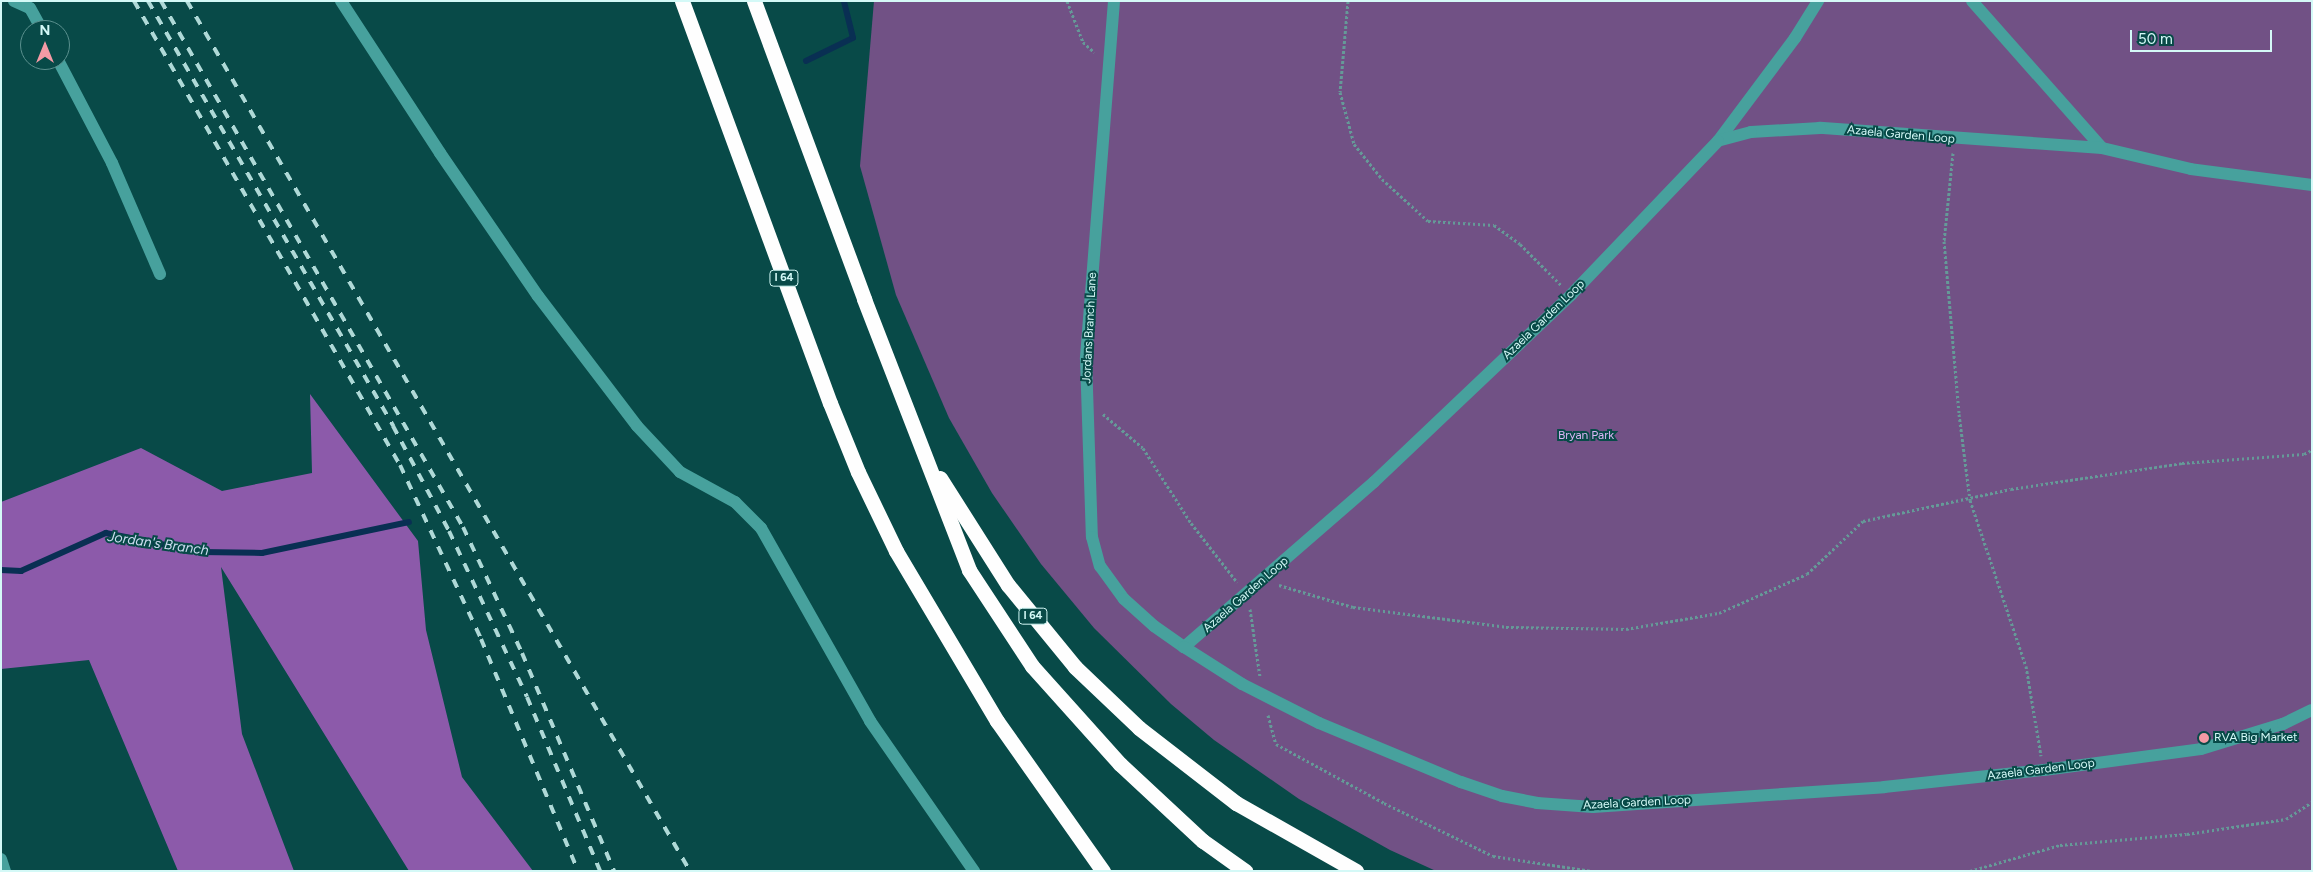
<!DOCTYPE html>
<html>
<head>
<meta charset="utf-8">
<style>
  body { margin:0 }
  #map { position:relative; width:2313px; height:872px; overflow:hidden; background:#084a48; font-family:Figtree,sans-serif }
  div>[style] { position:absolute }
  .green>* { inset:0; background:#715185 }
  .forest>* { inset:0; background:#8c5aaa }
  .stream>* { height:5.5px; margin:-2.75px; padding:0 2.75px; transform-origin:2.75px; border-radius:2.75px; background:#092f53 }
  .path>* { height:3px; margin-top:-1.5px; transform-origin:0; background:repeating-linear-gradient(90deg,#659a98 0 2.5px,transparent 0 5px) }
  .minor>* { height:12px; margin:-6px; padding:0 6px; transform-origin:6px; border-radius:6px; background:#47a19d }
  .highway>* { height:15px; margin:-7.5px; padding:0 7.5px; transform-origin:7.5px; border-radius:7.5px; background:#fefefe }
  .rail>* { height:4px; margin-top:-2px; transform-origin:0; background:repeating-linear-gradient(90deg,#afd9d7 0 9px,transparent 0 18px) }
  .dots>* { width:14px; height:14px; translate:-50% -50%; box-sizing:border-box; border:2px solid #084a48; border-radius:50% }
  span { translate:-50% -50%; white-space:nowrap; text-align:center; line-height:1.15; -webkit-text-stroke:4px #084a48; paint-order:stroke }
  .shield-label span { padding:1px 4px; background:#084a48; border:1px solid; border-radius:4px; -webkit-text-stroke-width:0 }
  .shield-label { font-size:11px; color:#d4f9f7; font-weight:700 }
  .street-label { font-size:12px; color:#d4f9f7 }
  .park-label { font-size:12px; color:#dcb5f5 }
  .poi-label { font-size:12px; color:#d4f9f7 }
  .left { translate:0 -50%; text-align:left }
  .water-label { font-size:14px; color:#ccddf0; font-style:italic }
  .frame { position:absolute; inset:0; border:2px solid #d4f9f7; pointer-events:none }
  .north { position:absolute; left:20px; top:20px; width:50px; height:50px; box-sizing:border-box; background:#084a48; border:1px solid #5a908e; border-radius:50%; rotate:0deg; font-size:14px; font-weight:700; line-height:20px; text-align:center; color:#d4f9f7 }
  .north::after { content:''; display:block; margin:auto; width:18px; height:22px; background:#f49aa5; clip-path:polygon(50% 0,100% 100%,50% 72%,0 100%) }
  .scale { position:absolute; left:2130px; top:30px; width:142px; height:22px; box-sizing:border-box; border:2px solid #d4f9f7; border-top:0; padding-left:6px; font-size:15px; line-height:18px; white-space:nowrap; color:#d4f9f7; -webkit-text-stroke:4px #084a48; paint-order:stroke }
</style>
</head>
<body>
<div id="map">
  <div class="green">
    <div style="clip-path:polygon(874px 1px,2312px 1px,2312px 871px,1436px 871px,1390px 850px,1299px 799px,1214px 740px,1171px 704px,1094px 628px,1041px 564px,992px 493px,949px 418px,896px 295px,860px 166px)"></div>
  </div>
  <div class="forest">
    <div style="clip-path:polygon(310px 394px,418px 541px,426px 630px,462px 777px,533px 871px,409px 871px,221px 567px,242px 734px,294px 871px,178px 871px,89px 660px,1px 669px,1px 502px,141px 448px,222px 491px,312px 473px)"></div>
  </div>
  <div class="stream">
    <div style="left:806px;top:61px;width:52px;rotate:-26.1deg"></div>
    <div style="left:853px;top:38px;width:38px;rotate:-104deg"></div>
    <div style="left:1px;top:570px;width:20px;rotate:3deg"></div>
    <div style="left:21px;top:571px;width:93px;rotate:-24.1deg"></div>
    <div style="left:106px;top:533px;width:97px;rotate:11.3deg"></div>
    <div style="left:201px;top:552px;width:61px;rotate:0.9deg"></div>
    <div style="left:262px;top:553px;width:150px;rotate:-11.9deg"></div>
  </div>
  <div class="path">
    <div style="left:1067px;top:1px;width:44px;rotate:68.7deg"></div>
    <div style="left:1083px;top:42px;width:15px;rotate:42deg"></div>
    <div style="left:1348px;top:1px;width:91px;rotate:95deg"></div>
    <div style="left:1340px;top:92px;width:54px;rotate:74.9deg"></div>
    <div style="left:1354px;top:144px;width:45px;rotate:51.3deg"></div>
    <div style="left:1382px;top:179px;width:62px;rotate:42.4deg"></div>
    <div style="left:1428px;top:221px;width:66px;rotate:3.5deg"></div>
    <div style="left:1494px;top:225px;width:32px;rotate:36deg"></div>
    <div style="left:1520px;top:244px;width:58px;rotate:45deg"></div>
    <div style="left:1953px;top:153px;width:88px;rotate:95.8deg"></div>
    <div style="left:1944px;top:241px;width:174px;rotate:85deg"></div>
    <div style="left:1959px;top:414px;width:87px;rotate:82.7deg"></div>
    <div style="left:1970px;top:500px;width:175px;rotate:71.4deg"></div>
    <div style="left:2026px;top:666px;width:91px;rotate:80.5deg"></div>
    <div style="left:1103px;top:414px;width:52px;rotate:40.4deg"></div>
    <div style="left:1143px;top:448px;width:89px;rotate:57.4deg"></div>
    <div style="left:1191px;top:523px;width:75px;rotate:52.1deg"></div>
    <div style="left:1279px;top:585px;width:77px;rotate:16.6deg"></div>
    <div style="left:1353px;top:607px;width:154px;rotate:7.4deg"></div>
    <div style="left:1506px;top:627px;width:120px;rotate:1deg"></div>
    <div style="left:1626px;top:629px;width:94px;rotate:-9.8deg"></div>
    <div style="left:1719px;top:613px;width:96px;rotate:-23.9deg"></div>
    <div style="left:1807px;top:574px;width:77px;rotate:-43.4deg"></div>
    <div style="left:1863px;top:521px;width:151px;rotate:-12.2deg"></div>
    <div style="left:2011px;top:489px;width:173px;rotate:-8.6deg"></div>
    <div style="left:2182px;top:463px;width:122px;rotate:-4.2deg"></div>
    <div style="left:2304px;top:454px;width:9px;rotate:-27deg"></div>
    <div style="left:1250px;top:609px;width:69px;rotate:81.6deg"></div>
    <div style="left:1268px;top:715px;width:30px;rotate:75deg"></div>
    <div style="left:1276px;top:744px;width:123px;rotate:28.6deg"></div>
    <div style="left:1384px;top:803px;width:121px;rotate:25.9deg"></div>
    <div style="left:1493px;top:856px;width:100px;rotate:8.6deg"></div>
    <div style="left:1970px;top:871px;width:94px;rotate:-16.1deg"></div>
    <div style="left:2060px;top:845px;width:127px;rotate:-5deg"></div>
    <div style="left:2187px;top:834px;width:100px;rotate:-8.6deg"></div>
    <div style="left:2286px;top:819px;width:31px;rotate:-33deg"></div>
  </div>
  <div class="minor">
    <div style="left:14px;top:1px;width:17px;rotate:24deg"></div>
    <div style="left:30px;top:8px;width:25px;rotate:61deg"></div>
    <div style="left:341px;top:1px;width:181px;rotate:56.9deg"></div>
    <div style="left:440px;top:153px;width:173px;rotate:55.6deg"></div>
    <div style="left:538px;top:296px;width:163px;rotate:52.7deg"></div>
    <div style="left:637px;top:426px;width:63px;rotate:46.9deg"></div>
    <div style="left:680px;top:472px;width:63px;rotate:28.6deg"></div>
    <div style="left:735px;top:502px;width:37px;rotate:45deg"></div>
    <div style="left:761px;top:528px;width:222px;rotate:60.5deg"></div>
    <div style="left:870px;top:721px;width:183px;rotate:55.3deg"></div>
    <div style="left:1114px;top:1px;width:359px;rotate:94.5deg"></div>
    <div style="left:1086px;top:359px;width:178px;rotate:88.1deg"></div>
    <div style="left:1092px;top:537px;width:30px;rotate:75deg"></div>
    <div style="left:1100px;top:566px;width:41px;rotate:54deg"></div>
    <div style="left:1124px;top:599px;width:40px;rotate:42deg"></div>
    <div style="left:1154px;top:626px;width:37px;rotate:35deg"></div>
    <div style="left:1972px;top:1px;width:196px;rotate:48.5deg"></div>
    <div style="left:58px;top:60px;width:116px;rotate:62.3deg"></div>
    <div style="left:112px;top:163px;width:121px;rotate:66.6deg"></div>
    <div style="left:1718px;top:141px;width:129px;rotate:-53.2deg"></div>
    <div style="left:1795px;top:38px;width:44px;rotate:-58.1deg"></div>
    <div style="left:2312px;top:185px;width:122px;rotate:-172.5deg"></div>
    <div style="left:2191px;top:169px;width:91px;rotate:-166.7deg"></div>
    <div style="left:2102px;top:148px;width:283px;rotate:-175.9deg"></div>
    <div style="left:1820px;top:128px;width:69px;rotate:176.7deg"></div>
    <div style="left:1751px;top:132px;width:34px;rotate:165deg"></div>
    <div style="left:1718px;top:141px;width:213px;rotate:133.7deg"></div>
    <div style="left:1571px;top:295px;width:272px;rotate:136.5deg"></div>
    <div style="left:1374px;top:482px;width:252px;rotate:139deg"></div>
    <div style="left:1184px;top:647px;width:69px;rotate:32.5deg"></div>
    <div style="left:1242px;top:684px;width:86px;rotate:26.9deg"></div>
    <div style="left:1319px;top:723px;width:154px;rotate:22.6deg"></div>
    <div style="left:1461px;top:782px;width:43px;rotate:18.9deg"></div>
    <div style="left:1502px;top:796px;width:36px;rotate:11deg"></div>
    <div style="left:1537px;top:803px;width:56px;rotate:4.1deg"></div>
    <div style="left:1593px;top:807px;width:292px;rotate:-3.9deg"></div>
    <div style="left:1884px;top:787px;width:161px;rotate:-6.1deg"></div>
    <div style="left:2044px;top:770px;width:158px;rotate:-7.6deg"></div>
    <div style="left:2201px;top:749px;width:86px;rotate:-17deg"></div>
    <div style="left:2283px;top:724px;width:32px;rotate:-26deg"></div>
    <div style="left:1px;top:859px;width:13px;rotate:72deg"></div>
  </div>
  <div class="highway">
    <div style="left:682px;top:1px;width:428px;rotate:69.8deg"></div>
    <div style="left:830px;top:403px;width:74px;rotate:67.9deg"></div>
    <div style="left:858px;top:472px;width:88px;rotate:64.3deg"></div>
    <div style="left:896px;top:551px;width:198px;rotate:59.3deg"></div>
    <div style="left:997px;top:721px;width:184px;rotate:54.8deg"></div>
    <div style="left:754px;top:1px;width:318px;rotate:69.7deg"></div>
    <div style="left:864px;top:299px;width:291px;rotate:68.8deg"></div>
    <div style="left:969px;top:570px;width:115px;rotate:56.7deg"></div>
    <div style="left:1032px;top:666px;width:132px;rotate:48.1deg"></div>
    <div style="left:1120px;top:764px;width:113px;rotate:42.9deg"></div>
    <div style="left:1203px;top:841px;width:52px;rotate:35.5deg"></div>
    <div style="left:940px;top:478px;width:127px;rotate:57.6deg"></div>
    <div style="left:1008px;top:585px;width:106px;rotate:50.7deg"></div>
    <div style="left:1075px;top:667px;width:88px;rotate:43.6deg"></div>
    <div style="left:1139px;top:728px;width:123px;rotate:37.7deg"></div>
    <div style="left:1236px;top:803px;width:138px;rotate:29.5deg"></div>
  </div>
  <div class="rail">
    <div style="left:134px;top:1px;width:535px;rotate:60.18deg"></div>
    <div style="left:400px;top:465px;width:192px;rotate:65deg"></div>
    <div style="left:481px;top:639px;width:251px;rotate:67.3deg"></div>
    <div style="left:148px;top:1px;width:491px;rotate:60deg"></div>
    <div style="left:393px;top:426px;width:119px;rotate:61.9deg"></div>
    <div style="left:449px;top:531px;width:183px;rotate:64.8deg"></div>
    <div style="left:527px;top:697px;width:189px;rotate:67.2deg"></div>
    <div style="left:161px;top:1px;width:607px;rotate:60.14deg"></div>
    <div style="left:463px;top:527px;width:139px;rotate:64.9deg"></div>
    <div style="left:522px;top:653px;width:237px;rotate:67.1deg"></div>
    <div style="left:187px;top:1px;width:1005px;rotate:59.97deg"></div>
  </div>
  <div class="dots">
    <div style="left:2204px;top:738px;background:#f49aa5"></div>
  </div>
  <div class="shield-label">
    <span style="left:784px;top:278px">I 64</span>
    <span style="left:1033px;top:616px">I 64</span>
  </div>
  <div class="street-label">
    <span style="left:1901px;top:135px;rotate:5deg">Azaela Garden Loop</span>
    <span style="left:1544px;top:320px;rotate:-44deg">Azaela Garden Loop</span>
    <span style="left:1090px;top:328px;rotate:-87deg">Jordans Branch Lane</span>
    <span style="left:1246px;top:595px;rotate:-41deg">Azaela Garden Loop</span>
    <span style="left:2041px;top:770px;rotate:-7deg">Azaela Garden Loop</span>
    <span style="left:1637px;top:803px;rotate:-3deg">Azaela Garden Loop</span>
  </div>
  <div class="park-label">
    <span style="left:1586px;top:436px">Bryan Park</span>
  </div>
  <div class="poi-label">
    <span class="left" style="left:2214px;top:738px">RVA Big Market</span>
  </div>
  <div class="water-label">
    <span style="left:158px;top:544px;rotate:8deg">Jordan's Branch</span>
  </div>
  <div class="frame"></div>
  <div class="north">N</div>
  <div class="scale">50 m</div>
</div>
</body>
</html>
